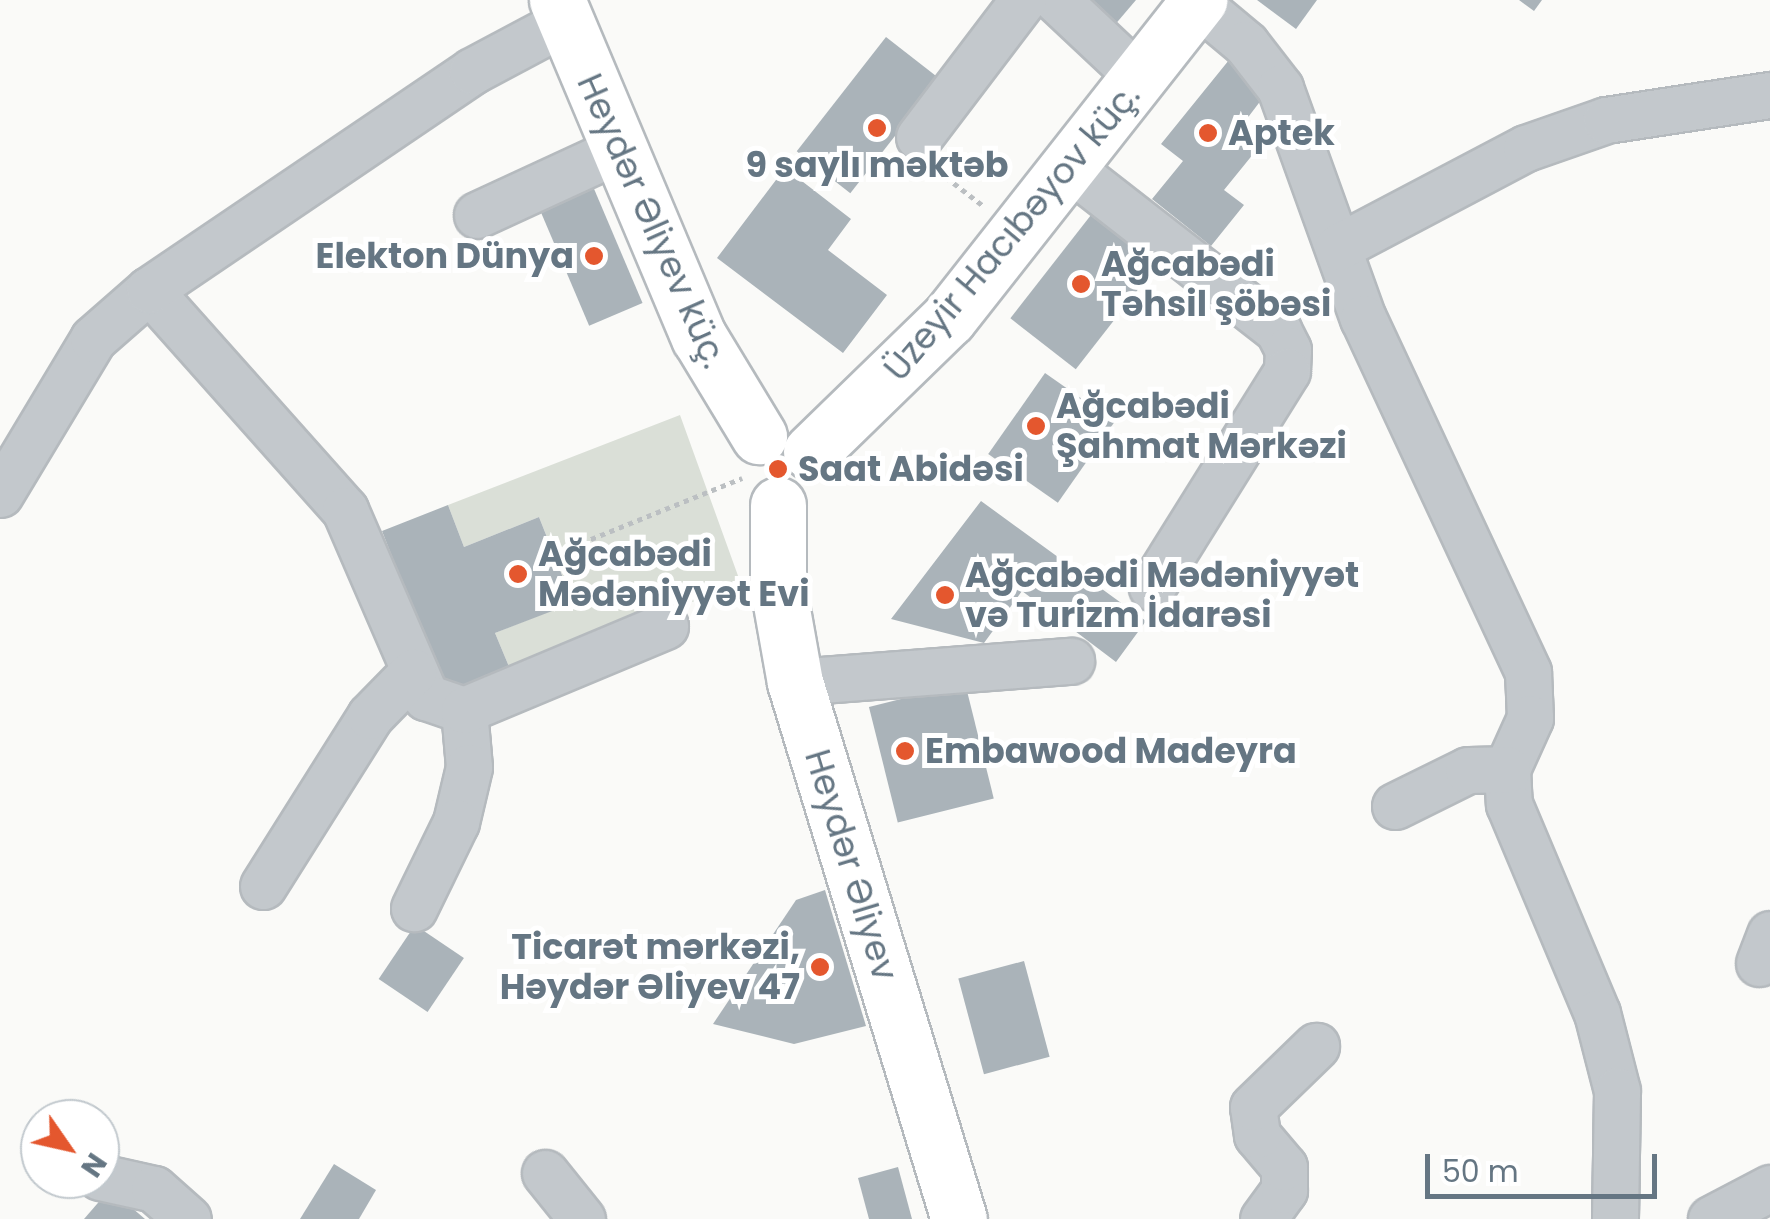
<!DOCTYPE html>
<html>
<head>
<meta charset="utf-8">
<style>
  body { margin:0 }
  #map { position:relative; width:1770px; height:1219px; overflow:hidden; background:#fafaf8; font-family:Poppins,sans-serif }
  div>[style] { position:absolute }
  .green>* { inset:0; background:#dadfd7 }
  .building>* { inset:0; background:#aab3b9; transform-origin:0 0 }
  .path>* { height:5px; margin-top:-2.5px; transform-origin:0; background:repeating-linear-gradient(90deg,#bbbfc2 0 5px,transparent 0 10px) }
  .roads { filter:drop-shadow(2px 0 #b5babe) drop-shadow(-2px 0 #b5babe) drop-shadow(0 2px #b5babe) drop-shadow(0 -2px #b5babe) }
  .minor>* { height:45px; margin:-22.5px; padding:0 22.5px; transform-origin:22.5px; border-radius:22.5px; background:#c3c8cc }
  .major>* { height:55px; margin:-27.5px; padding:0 27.5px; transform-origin:27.5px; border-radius:27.5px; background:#fff }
  .dots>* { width:28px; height:28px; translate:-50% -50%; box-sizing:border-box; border:5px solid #fff; border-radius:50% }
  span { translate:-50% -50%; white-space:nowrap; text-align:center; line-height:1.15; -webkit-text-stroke:10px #fff; paint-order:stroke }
  .poi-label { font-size:35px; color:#657683; font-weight:700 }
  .left { translate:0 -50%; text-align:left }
  .right { translate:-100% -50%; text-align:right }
  .street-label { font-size:35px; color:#657683 }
  .north { position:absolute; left:20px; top:1099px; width:100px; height:100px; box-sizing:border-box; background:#fff; border:2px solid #c1c8cd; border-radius:50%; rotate:124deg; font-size:28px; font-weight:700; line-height:40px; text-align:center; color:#657683 }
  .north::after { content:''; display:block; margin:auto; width:35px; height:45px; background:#e4572e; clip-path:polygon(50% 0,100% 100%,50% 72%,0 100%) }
  .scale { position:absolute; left:1425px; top:1154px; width:232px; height:45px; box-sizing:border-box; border:5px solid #657683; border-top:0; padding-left:12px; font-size:30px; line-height:35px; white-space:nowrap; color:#657683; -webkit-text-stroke:8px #fff; paint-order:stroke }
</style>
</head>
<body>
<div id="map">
  <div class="green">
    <div style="clip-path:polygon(680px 415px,741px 584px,510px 669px,495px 633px,573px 602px,539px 517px,464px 547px,448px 505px)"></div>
  </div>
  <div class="building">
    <div style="clip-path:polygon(1083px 0,1136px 0,1113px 27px)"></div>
    <div style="clip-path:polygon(1257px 0,1317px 0,1296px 29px)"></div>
    <div style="clip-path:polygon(1519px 0,1542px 0,1534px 11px)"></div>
    <div style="left:886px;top:37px;width:68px;height:145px;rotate:38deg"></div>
    <div style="clip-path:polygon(1229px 60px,1268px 91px,1246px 120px,1267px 137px,1224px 190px,1244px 205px,1211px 246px,1152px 199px,1183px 161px,1161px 144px)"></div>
    <div style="clip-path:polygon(785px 168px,851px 219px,828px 250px,887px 295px,843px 353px,717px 258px)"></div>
    <div style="left:589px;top:177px;width:137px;height:58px;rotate:67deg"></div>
    <div style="left:1091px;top:215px;width:83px;height:131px;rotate:38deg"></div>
    <div style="left:1045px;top:373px;width:85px;height:99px;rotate:35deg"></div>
    <div style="clip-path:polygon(981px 501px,1146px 621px,1116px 662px,1022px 591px,984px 643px,891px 619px)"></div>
    <div style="clip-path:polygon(448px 505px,464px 547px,539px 517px,573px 603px,495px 633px,510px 669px,446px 694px,382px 531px)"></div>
    <div style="left:965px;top:683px;width:119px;height:99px;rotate:76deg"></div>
    <div style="clip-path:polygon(825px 890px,866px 1026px,794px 1044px,713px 1024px,796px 900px)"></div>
    <div style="left:415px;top:925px;width:59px;height:65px;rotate:34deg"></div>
    <div style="left:1024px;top:961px;width:99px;height:68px;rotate:75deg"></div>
    <div style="clip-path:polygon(334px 1164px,376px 1190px,359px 1219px,300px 1219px)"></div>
    <div style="clip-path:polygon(898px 1167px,912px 1219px,869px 1219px,858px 1178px)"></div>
    <div style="clip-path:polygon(110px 1189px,145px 1219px,84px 1219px)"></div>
  </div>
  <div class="path">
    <div style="left:938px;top:171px;width:59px;rotate:37.5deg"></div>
    <div style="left:554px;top:554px;width:203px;rotate:-22deg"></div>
  </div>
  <div class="roads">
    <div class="minor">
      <div style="left:1057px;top:0;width:114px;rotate:43.2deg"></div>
      <div style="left:1197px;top:3px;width:64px;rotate:39.9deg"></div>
      <div style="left:1246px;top:44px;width:56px;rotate:52.3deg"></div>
      <div style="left:1280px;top:88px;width:245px;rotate:70.2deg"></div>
      <div style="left:1363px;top:318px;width:391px;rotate:65deg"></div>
      <div style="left:1528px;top:672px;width:46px;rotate:87.5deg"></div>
      <div style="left:1530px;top:718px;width:56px;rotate:114.3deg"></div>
      <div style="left:1507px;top:769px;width:35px;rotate:87deg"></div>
      <div style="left:1509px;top:804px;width:227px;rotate:67.2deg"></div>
      <div style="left:1597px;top:1013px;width:81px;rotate:75.6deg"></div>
      <div style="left:1617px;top:1091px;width:128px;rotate:90.9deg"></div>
      <div style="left:919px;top:137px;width:172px;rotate:-52.8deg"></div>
      <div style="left:1070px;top:168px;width:264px;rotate:37.9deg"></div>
      <div style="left:1278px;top:330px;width:22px;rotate:63deg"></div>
      <div style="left:1288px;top:350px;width:21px;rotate:93deg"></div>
      <div style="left:1287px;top:371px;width:255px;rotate:122deg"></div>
      <div style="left:477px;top:215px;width:157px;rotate:-24.8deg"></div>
      <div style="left:1338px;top:247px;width:212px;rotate:-27.8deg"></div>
      <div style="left:1526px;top:148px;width:85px;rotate:-19.3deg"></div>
      <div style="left:1606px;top:120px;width:166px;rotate:-8.7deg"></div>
      <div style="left:149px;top:290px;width:295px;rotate:48.3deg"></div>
      <div style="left:345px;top:510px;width:204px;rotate:66.6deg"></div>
      <div style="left:426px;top:697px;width:40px;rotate:18.9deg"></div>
      <div style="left:464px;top:710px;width:57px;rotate:85deg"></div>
      <div style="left:469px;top:767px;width:57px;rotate:103.3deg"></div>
      <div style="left:456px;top:822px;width:96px;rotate:116deg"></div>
      <div style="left:0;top:494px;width:181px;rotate:-59deg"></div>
      <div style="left:93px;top:339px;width:74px;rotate:-41.2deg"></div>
      <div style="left:149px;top:290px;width:390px;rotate:-34.1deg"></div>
      <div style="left:472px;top:71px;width:106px;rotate:-28deg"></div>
      <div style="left:795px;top:682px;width:277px;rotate:-4.4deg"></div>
      <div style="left:464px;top:710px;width:218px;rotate:-22.7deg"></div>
      <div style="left:1395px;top:806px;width:81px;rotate:-26.3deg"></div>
      <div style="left:1468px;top:770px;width:39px;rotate:-1deg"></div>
      <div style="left:263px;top:886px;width:201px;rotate:-57.8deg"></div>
      <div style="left:370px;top:716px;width:62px;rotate:-45.7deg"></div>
      <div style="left:1759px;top:963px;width:31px;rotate:-69deg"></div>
      <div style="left:545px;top:1173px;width:59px;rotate:51.2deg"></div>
      <div style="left:100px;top:1177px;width:55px;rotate:12.5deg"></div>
      <div style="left:154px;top:1189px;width:45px;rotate:41.4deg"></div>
      <div style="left:1263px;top:1219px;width:36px;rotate:-54deg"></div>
      <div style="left:1284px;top:1190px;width:23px;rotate:-90deg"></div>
      <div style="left:1284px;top:1167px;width:42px;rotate:-130.2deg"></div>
      <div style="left:1257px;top:1135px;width:28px;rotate:-98deg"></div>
      <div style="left:1253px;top:1107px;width:88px;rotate:-44.1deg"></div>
      <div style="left:1711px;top:1219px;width:67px;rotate:-27.7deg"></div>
    </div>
    <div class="major">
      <div style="left:557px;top:0;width:366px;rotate:67.2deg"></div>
      <div style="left:699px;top:337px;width:116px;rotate:58.8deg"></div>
      <div style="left:811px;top:452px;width:192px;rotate:-44.2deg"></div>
      <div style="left:949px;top:318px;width:405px;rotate:-51.8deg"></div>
      <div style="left:778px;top:505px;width:82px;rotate:90deg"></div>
      <div style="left:778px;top:587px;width:97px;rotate:79.9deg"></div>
      <div style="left:795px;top:682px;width:561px;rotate:73.02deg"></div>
    </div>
  </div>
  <div class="dots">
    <div style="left:877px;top:128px;background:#e4572e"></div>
    <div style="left:1208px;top:133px;background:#e4572e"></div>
    <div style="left:594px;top:256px;background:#e4572e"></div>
    <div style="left:1081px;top:284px;background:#e4572e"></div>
    <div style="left:1036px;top:426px;background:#e4572e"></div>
    <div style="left:778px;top:469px;background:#e4572e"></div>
    <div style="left:518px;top:574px;background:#e4572e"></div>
    <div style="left:945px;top:595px;background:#e4572e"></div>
    <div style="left:905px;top:751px;background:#e4572e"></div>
    <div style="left:820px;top:967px;background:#e4572e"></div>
  </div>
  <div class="poi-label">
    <span class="left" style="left:1228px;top:133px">Aptek</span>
    <span style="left:877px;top:165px">9 saylı məktəb</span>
    <span class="right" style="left:574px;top:256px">Elekton Dünya</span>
    <span class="left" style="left:1101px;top:284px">Ağcabədi<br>Təhsil şöbəsi</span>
    <span class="left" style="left:1056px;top:426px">Ağcabədi<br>Şahmat Mərkəzi</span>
    <span class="left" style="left:798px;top:469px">Saat Abidəsi</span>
    <span class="left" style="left:538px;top:574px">Ağcabədi<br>Mədəniyyət Evi</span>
    <span class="left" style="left:965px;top:595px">Ağcabədi Mədəniyyət<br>və Turizm İdarəsi</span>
    <span class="left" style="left:925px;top:751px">Embawood Madeyra</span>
    <span class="right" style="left:800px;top:967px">Ticarət mərkəzi,<br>Həydər Əliyev 47</span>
  </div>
  <div class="street-label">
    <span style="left:652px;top:221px;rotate:66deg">Heydər Əliyev küç.</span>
    <span style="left:1012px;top:232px;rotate:-50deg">Üzeyir Hacıbəyov küç.</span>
    <span style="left:851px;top:865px;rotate:73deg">Heydər Əliyev</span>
  </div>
  <div class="north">N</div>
  <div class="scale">50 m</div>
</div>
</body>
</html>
